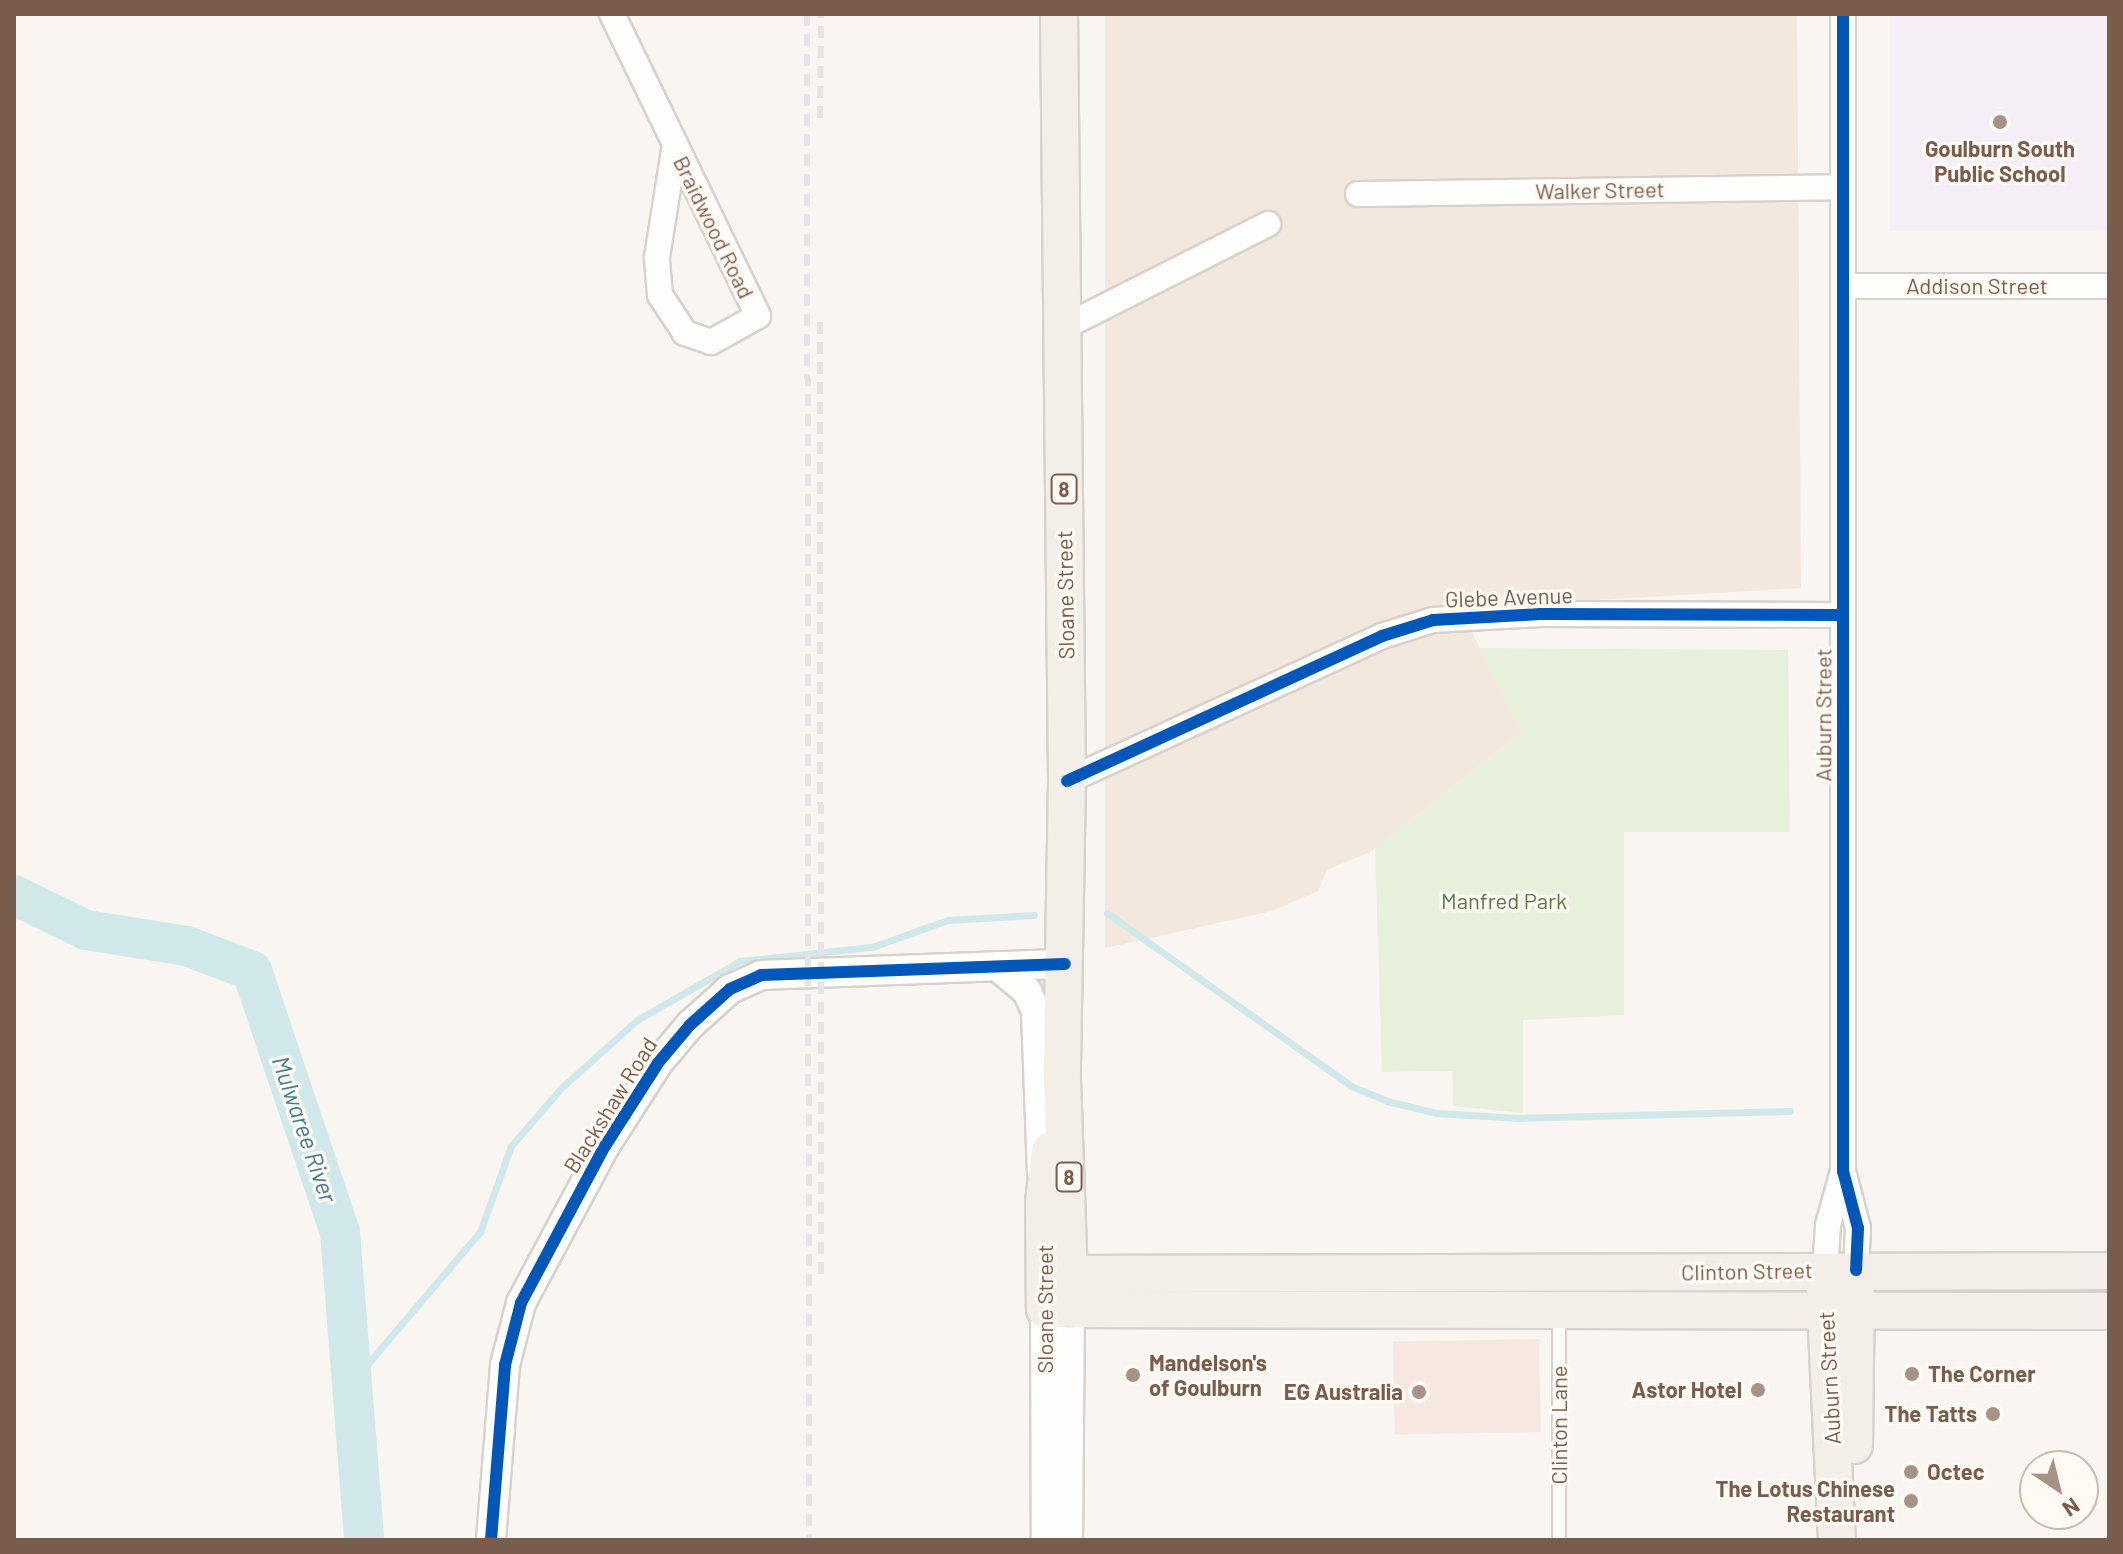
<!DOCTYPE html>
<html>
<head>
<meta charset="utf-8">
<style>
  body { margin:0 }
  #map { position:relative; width:2123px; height:1554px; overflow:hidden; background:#f9f5f0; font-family:Barlow,sans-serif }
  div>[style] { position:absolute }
  .residential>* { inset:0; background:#f2e8de }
  .commercial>* { inset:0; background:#f6e8e1; transform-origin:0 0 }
  .education>* { inset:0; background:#f6eef6; transform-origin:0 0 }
  .green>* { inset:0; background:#e7f0db }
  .stream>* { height:7px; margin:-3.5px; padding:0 3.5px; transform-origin:3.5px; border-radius:3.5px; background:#d0e8ea }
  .river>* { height:40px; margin:-20px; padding:0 20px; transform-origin:20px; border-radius:20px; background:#d0e8ea }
  .roads { filter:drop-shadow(2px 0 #d7d1cb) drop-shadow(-2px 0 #d7d1cb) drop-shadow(0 2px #d7d1cb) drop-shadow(0 -2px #d7d1cb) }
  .service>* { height:12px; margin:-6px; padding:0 6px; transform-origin:6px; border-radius:6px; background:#fefefd }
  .minor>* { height:24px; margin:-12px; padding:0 12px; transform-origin:12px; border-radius:12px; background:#fefefd }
  .tertiary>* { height:28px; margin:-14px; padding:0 14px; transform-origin:14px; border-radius:14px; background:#fefefd }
  .primary>* { height:36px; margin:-18px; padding:0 18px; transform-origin:18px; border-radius:18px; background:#f3eee8 }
  .rail>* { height:6px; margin-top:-3px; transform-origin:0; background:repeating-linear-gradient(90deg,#e6e3e7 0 12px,transparent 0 20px) }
  .cycleway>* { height:12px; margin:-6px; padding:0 6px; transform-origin:6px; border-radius:6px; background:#0057b8 }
  .dots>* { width:22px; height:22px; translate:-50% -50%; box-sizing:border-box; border:4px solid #fffaf3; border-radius:50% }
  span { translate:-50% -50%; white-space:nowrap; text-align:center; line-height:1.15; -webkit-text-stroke:7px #fffaf3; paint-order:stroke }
  .shield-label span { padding:2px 6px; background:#fffaf3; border:2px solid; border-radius:6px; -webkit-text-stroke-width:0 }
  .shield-label { font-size:20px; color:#7a5c4d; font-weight:700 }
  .poi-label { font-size:22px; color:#7a5c4d; font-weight:700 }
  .left { translate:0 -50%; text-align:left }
  .right { translate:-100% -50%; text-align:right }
  .street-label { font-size:22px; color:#7a5c4d }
  .park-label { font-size:22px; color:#537a41 }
  .water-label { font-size:24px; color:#437c86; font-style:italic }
  .frame { position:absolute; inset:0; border:16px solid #7a5c4d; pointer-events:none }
  .north { position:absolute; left:2019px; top:1450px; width:80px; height:80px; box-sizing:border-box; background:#fffaf3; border:2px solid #cabbb1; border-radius:50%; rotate:145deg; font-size:22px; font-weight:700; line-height:32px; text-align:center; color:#7a5c4d }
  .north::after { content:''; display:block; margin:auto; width:28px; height:36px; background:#a69286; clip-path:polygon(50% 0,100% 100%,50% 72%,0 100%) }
</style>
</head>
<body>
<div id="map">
  <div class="residential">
    <div style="clip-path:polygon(1105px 14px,1797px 14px,1801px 588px,1460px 608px,1522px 732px,1370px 852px,1327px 870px,1318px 891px,1272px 911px,1105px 948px)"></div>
  </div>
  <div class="commercial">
    <div style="left:1539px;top:1339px;width:93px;height:146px;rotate:89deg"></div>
  </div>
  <div class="education">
    <div style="left:1890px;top:14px;width:219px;height:217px"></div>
  </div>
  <div class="green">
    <div style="clip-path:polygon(1479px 648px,1788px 650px,1790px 832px,1624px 832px,1624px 1015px,1523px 1020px,1523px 1113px,1453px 1106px,1452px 1071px,1382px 1072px,1375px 848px,1522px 732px)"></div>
  </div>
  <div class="stream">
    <div style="left:1107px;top:913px;width:301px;rotate:35.3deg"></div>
    <div style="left:1353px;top:1087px;width:37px;rotate:22deg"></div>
    <div style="left:1387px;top:1101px;width:50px;rotate:13.8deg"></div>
    <div style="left:1436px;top:1113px;width:82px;rotate:3.5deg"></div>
    <div style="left:1518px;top:1118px;width:272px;rotate:-1.5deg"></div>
    <div style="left:353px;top:1381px;width:196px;rotate:-49.6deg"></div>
    <div style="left:480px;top:1232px;width:91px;rotate:-70.2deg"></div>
    <div style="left:511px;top:1146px;width:77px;rotate:-49.2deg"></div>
    <div style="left:561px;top:1088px;width:102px;rotate:-41.8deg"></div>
    <div style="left:637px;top:1020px;width:119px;rotate:-29.8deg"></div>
    <div style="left:740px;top:961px;width:133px;rotate:-6.1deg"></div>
    <div style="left:872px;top:947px;width:81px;rotate:-19.6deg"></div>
    <div style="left:948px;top:920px;width:86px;rotate:-3.3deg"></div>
  </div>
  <div class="river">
    <div style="left:14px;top:895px;width:80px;rotate:25.9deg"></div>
    <div style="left:86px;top:930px;width:102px;rotate:9deg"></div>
    <div style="left:187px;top:946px;width:70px;rotate:21deg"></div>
    <div style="left:252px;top:971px;width:275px;rotate:71.4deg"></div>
    <div style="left:340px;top:1232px;width:309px;rotate:85.5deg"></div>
  </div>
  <div class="roads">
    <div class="service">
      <div style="left:1559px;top:1314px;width:226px;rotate:90deg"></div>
    </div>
    <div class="minor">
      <div style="left:612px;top:14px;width:144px;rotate:64.1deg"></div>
      <div style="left:675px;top:144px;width:191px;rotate:64.2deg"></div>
      <div style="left:758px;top:316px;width:54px;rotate:151deg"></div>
      <div style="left:711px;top:342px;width:28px;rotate:-161deg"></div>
      <div style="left:685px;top:333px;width:45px;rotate:-123.3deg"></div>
      <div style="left:660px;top:295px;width:38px;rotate:-95deg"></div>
      <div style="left:657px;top:257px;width:114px;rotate:-80.9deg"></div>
      <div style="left:1843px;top:14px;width:1157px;rotate:90deg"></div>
      <div style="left:1843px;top:1171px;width:59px;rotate:75.3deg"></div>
      <div style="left:1858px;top:1228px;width:42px;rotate:92.7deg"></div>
      <div style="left:1358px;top:194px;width:485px;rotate:-0.8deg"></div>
      <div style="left:1845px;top:286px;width:264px"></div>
      <div style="left:1062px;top:328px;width:231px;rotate:-26.8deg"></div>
      <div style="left:1067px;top:781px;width:347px;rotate:-24.7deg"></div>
      <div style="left:1382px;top:636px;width:53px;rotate:-17.4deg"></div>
      <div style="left:1433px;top:620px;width:108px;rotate:-3.2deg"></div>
      <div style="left:1541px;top:614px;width:301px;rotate:0.2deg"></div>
      <div style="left:1825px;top:1270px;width:45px;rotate:-86.2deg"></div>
      <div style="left:1828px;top:1225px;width:56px;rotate:-74.5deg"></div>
    </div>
    <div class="tertiary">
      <div style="left:997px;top:966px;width:39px;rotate:40deg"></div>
      <div style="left:1027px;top:991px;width:22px;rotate:66deg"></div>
      <div style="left:1036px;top:1011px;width:162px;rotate:87.9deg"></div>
      <div style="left:1045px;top:1309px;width:231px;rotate:89.8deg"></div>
      <div style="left:491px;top:1540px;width:176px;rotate:-85.4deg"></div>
      <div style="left:505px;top:1365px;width:64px;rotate:-75.5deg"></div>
      <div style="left:521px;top:1303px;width:178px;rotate:-61.9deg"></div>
      <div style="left:605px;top:1146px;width:98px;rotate:-57.4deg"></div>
      <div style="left:658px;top:1063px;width:50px;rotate:-49.9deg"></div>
      <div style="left:690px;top:1025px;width:54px;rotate:-42deg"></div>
      <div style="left:730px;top:989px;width:34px;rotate:-24deg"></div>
      <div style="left:761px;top:975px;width:304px;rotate:-2.1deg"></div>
      <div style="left:1068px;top:1540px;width:230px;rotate:-89.5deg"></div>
    </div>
    <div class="primary">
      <div style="left:1059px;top:14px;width:767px;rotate:89.4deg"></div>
      <div style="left:1067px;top:781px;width:298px;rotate:91deg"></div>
      <div style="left:1062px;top:1079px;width:231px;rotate:88deg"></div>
      <div style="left:1050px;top:1151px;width:51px;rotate:96.7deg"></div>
      <div style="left:1044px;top:1202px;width:107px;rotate:89.5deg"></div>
      <div style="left:1045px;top:1309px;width:1064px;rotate:0.11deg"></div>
      <div style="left:1047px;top:1274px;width:1062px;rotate:-0.16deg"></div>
      <div style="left:1825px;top:1288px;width:252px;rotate:87.3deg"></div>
      <div style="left:1854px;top:1445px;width:157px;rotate:-89.3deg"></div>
    </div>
  </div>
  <div class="rail">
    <div style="left:807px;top:14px;width:1526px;rotate:89.92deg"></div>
    <div style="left:820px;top:118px;width:104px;rotate:-89.4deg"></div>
    <div style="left:820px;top:322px;width:956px;rotate:89.94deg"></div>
  </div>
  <div class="cycleway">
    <div style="left:1843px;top:14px;width:1157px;rotate:90deg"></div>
    <div style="left:1843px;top:1171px;width:59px;rotate:75.3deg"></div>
    <div style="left:1858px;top:1228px;width:42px;rotate:92.7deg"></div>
    <div style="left:1067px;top:781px;width:347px;rotate:-24.7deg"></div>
    <div style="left:1382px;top:636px;width:53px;rotate:-17.4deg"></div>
    <div style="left:1433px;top:620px;width:108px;rotate:-3.2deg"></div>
    <div style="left:1541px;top:614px;width:301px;rotate:0.2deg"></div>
    <div style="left:491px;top:1540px;width:176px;rotate:-85.4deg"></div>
    <div style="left:505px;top:1365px;width:64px;rotate:-75.5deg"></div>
    <div style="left:521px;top:1303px;width:178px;rotate:-61.9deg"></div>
    <div style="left:605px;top:1146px;width:98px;rotate:-57.4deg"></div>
    <div style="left:658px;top:1063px;width:50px;rotate:-49.9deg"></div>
    <div style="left:690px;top:1025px;width:54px;rotate:-42deg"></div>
    <div style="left:730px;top:989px;width:34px;rotate:-24deg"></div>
    <div style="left:761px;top:975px;width:304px;rotate:-2.1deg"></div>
  </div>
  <div class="dots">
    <div style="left:2000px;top:122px;background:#a69286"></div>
    <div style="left:1912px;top:1374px;background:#a69286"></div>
    <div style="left:1133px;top:1375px;background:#a69286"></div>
    <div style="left:1758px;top:1390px;background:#a69286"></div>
    <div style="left:1419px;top:1392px;background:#a69286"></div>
    <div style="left:1993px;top:1414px;background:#a69286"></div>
    <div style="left:1911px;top:1472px;background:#a69286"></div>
    <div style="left:1911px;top:1501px;background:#a69286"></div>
  </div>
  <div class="shield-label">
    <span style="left:1064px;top:489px">8</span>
    <span style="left:1069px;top:1177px">8</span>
  </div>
  <div class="poi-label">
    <span style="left:2000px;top:161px">Goulburn South<br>Public School</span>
    <span class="left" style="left:1149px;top:1375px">Mandelson's<br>of Goulburn</span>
    <span class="left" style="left:1928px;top:1374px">The Corner</span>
    <span class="right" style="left:1742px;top:1390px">Astor Hotel</span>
    <span class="right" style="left:1403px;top:1392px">EG Australia</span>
    <span class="right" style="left:1977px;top:1414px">The Tatts</span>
    <span class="left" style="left:1927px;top:1472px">Octec</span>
    <span class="right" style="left:1895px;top:1501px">The Lotus Chinese<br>Restaurant</span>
  </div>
  <div class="street-label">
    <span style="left:1600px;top:190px;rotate:-1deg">Walker Street</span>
    <span style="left:714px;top:227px;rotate:64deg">Braidwood Road</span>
    <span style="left:1977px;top:286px">Addison Street</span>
    <span style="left:1065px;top:595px;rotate:-91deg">Sloane Street</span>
    <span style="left:1509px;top:597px;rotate:-2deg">Glebe Avenue</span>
    <span style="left:1823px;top:715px;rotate:-90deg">Auburn Street</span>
    <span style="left:610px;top:1105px;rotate:-58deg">Blackshaw Road</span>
    <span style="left:1747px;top:1271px;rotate:-1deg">Clinton Street</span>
    <span style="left:1045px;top:1309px;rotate:-90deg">Sloane Street</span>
    <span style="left:1829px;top:1378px;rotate:-93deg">Auburn Street</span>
    <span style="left:1559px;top:1425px;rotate:-90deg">Clinton Lane</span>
  </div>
  <div class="park-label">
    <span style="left:1504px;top:901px">Manfred Park</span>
  </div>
  <div class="water-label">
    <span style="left:305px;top:1129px;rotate:71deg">Mulwaree River</span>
  </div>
  <div class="frame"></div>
  <div class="north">N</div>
</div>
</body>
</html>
